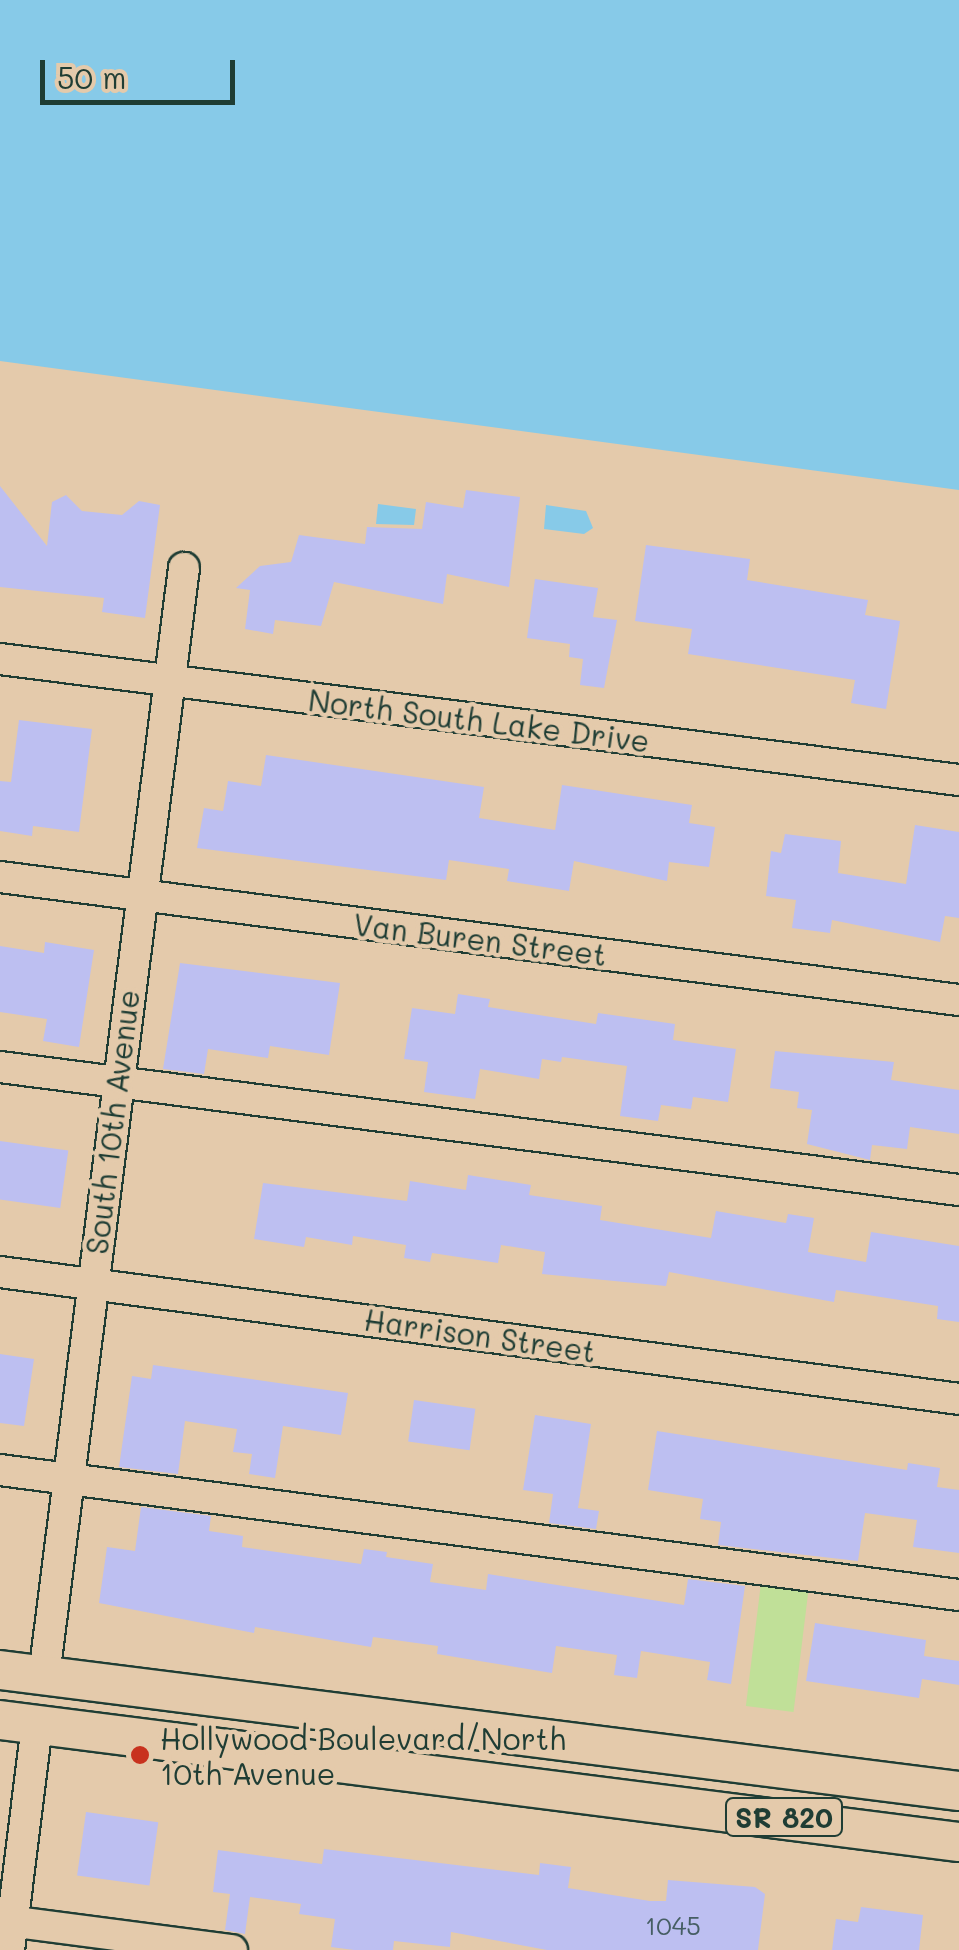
<!DOCTYPE html>
<html>
<head>
<meta charset="utf-8">
<style>
  body { margin:0 }
  #map { position:relative; width:959px; height:1950px; overflow:hidden; background:#e4caab; font-family:Mali,sans-serif }
  div>[style] { position:absolute }
  .green>* { inset:0; background:#c0e098; transform-origin:0 0 }
  .water>* { inset:0; background:#87cae8 }
  .building>* { inset:0; background:#bdbff1; transform-origin:0 0 }
  .roads { filter:drop-shadow(2px 0 #1f3d34) drop-shadow(-2px 0 #1f3d34) drop-shadow(0 2px #1f3d34) drop-shadow(0 -2px #1f3d34) }
  .minor>* { height:30px; margin:-15px; padding:0 15px; transform-origin:15px; border-radius:15px; background:#e4caab }
  .major>* { height:38px; margin:-19px; padding:0 19px; transform-origin:19px; border-radius:19px; background:#e4caab }
  .dots>* { width:28px; height:28px; translate:-50% -50%; box-sizing:border-box; border:5px solid #e4caab; border-radius:50% }
  span { translate:-50% -50%; white-space:nowrap; text-align:center; line-height:1.15; -webkit-text-stroke:9px #e4caab; paint-order:stroke }
  .number-label { font-size:25px; color:#465e63 }
  .number-label span { -webkit-text-stroke-width:0 }
  .shield-label span { padding:2px 8px; background:#e4caab; border:2px solid; border-radius:8px; -webkit-text-stroke-width:0 }
  .shield-label { font-size:28px; color:#1f3d34; font-weight:700 }
  .street-label { font-size:30px; color:#1f3d34 }
  .poi-label { font-size:30px; color:#1f3d34 }
  .left { translate:0 -50%; text-align:left }
  .scale { position:absolute; left:40px; top:60px; width:195px; height:45px; box-sizing:border-box; border:5px solid #1f3d34; border-top:0; padding-left:12px; font-size:30px; line-height:35px; white-space:nowrap; color:#1f3d34; -webkit-text-stroke:8px #e4caab; paint-order:stroke }
</style>
</head>
<body>
<div id="map">
  <div class="green">
    <div style="left:761px;top:1583px;width:48px;height:124px;rotate:7deg"></div>
  </div>
  <div class="water">
    <div style="clip-path:polygon(0 0,959px 0,959px 490px,0 361px)"></div>
    <div style="clip-path:polygon(378px 504px,416px 509px,414px 525px,376px 524px)"></div>
    <div style="clip-path:polygon(546px 505px,586px 511px,593px 528px,584px 534px,544px 529px)"></div>
  </div>
  <div class="building">
    <div style="clip-path:polygon(0 486px,47px 546px,52px 502px,66px 495px,82px 511px,122px 515px,139px 501px,160px 505px,145px 618px,102px 612px,104px 598px,0 587px)"></div>
    <div style="clip-path:polygon(466px 490px,520px 497px,509px 587px,447px 574px,443px 604px,334px 582px,321px 626px,275px 620px,273px 634px,245px 629px,250px 590px,236px 588px,260px 566px,291px 562px,299px 535px,365px 544px,367px 527px,422px 529px,426px 502px,463px 508px)"></div>
    <div style="clip-path:polygon(646px 545px,750px 559px,747px 580px,868px 600px,865px 615px,900px 621px,886px 709px,851px 703px,855px 680px,688px 654px,692px 629px,635px 621px)"></div>
    <div style="clip-path:polygon(535px 579px,598px 588px,593px 617px,617px 620px,604px 688px,580px 685px,583px 659px,569px 657px,570px 644px,527px 638px)"></div>
    <div style="clip-path:polygon(19px 720px,92px 729px,79px 832px,33px 826px,32px 836px,0 831px,0 781px,11px 782px)"></div>
    <div style="clip-path:polygon(266px 755px,484px 787px,479px 818px,555px 830px,562px 785px,692px 805px,689px 823px,715px 827px,709px 867px,669px 862px,667px 881px,574px 861px,569px 891px,507px 881px,509px 869px,449px 860px,446px 880px,197px 848px,204px 808px,223px 811px,228px 781px,261px 786px)"></div>
    <div style="clip-path:polygon(915px 825px,959px 832px,959px 918px,945px 916px,940px 942px,832px 920px,830px 933px,792px 928px,796px 900px,766px 896px,771px 851px,781px 853px,785px 834px,841px 841px,838px 873px,906px 884px)"></div>
    <div style="clip-path:polygon(45px 942px,94px 950px,79px 1047px,43px 1041px,47px 1019px,0 1012px,0 946px,44px 953px)"></div>
    <div style="clip-path:polygon(180px 963px,340px 983px,329px 1055px,270px 1046px,268px 1058px,208px 1049px,204px 1074px,163px 1069px)"></div>
    <div style="clip-path:polygon(458px 994px,490px 999px,488px 1007px,596px 1024px,598px 1013px,675px 1024px,673px 1040px,736px 1049px,728px 1102px,693px 1097px,691px 1109px,661px 1105px,658px 1121px,620px 1116px,627px 1066px,562px 1057px,561px 1062px,542px 1059px,539px 1079px,480px 1069px,475px 1099px,424px 1092px,428px 1062px,404px 1059px,412px 1008px,455px 1014px)"></div>
    <div style="clip-path:polygon(775px 1051px,894px 1062px,891px 1080px,959px 1090px,959px 1134px,910px 1127px,907px 1149px,872px 1145px,870px 1160px,807px 1144px,812px 1110px,797px 1108px,799px 1092px,770px 1088px)"></div>
    <div style="left:0;top:1141px;width:69px;height:58px;rotate:8deg"></div>
    <div style="clip-path:polygon(468px 1175px,531px 1185px,529px 1195px,602px 1206px,600px 1220px,711px 1238px,716px 1211px,786px 1223px,788px 1214px,814px 1218px,808px 1252px,866px 1262px,871px 1232px,959px 1246px,959px 1322px,937px 1319px,938px 1306px,836px 1290px,834px 1302px,669px 1272px,666px 1286px,542px 1274px,545px 1252px,501px 1245px,498px 1263px,432px 1253px,430px 1262px,404px 1258px,406px 1245px,353px 1236px,352px 1245px,306px 1237px,304px 1247px,254px 1239px,263px 1183px,407px 1201px,410px 1181px,466px 1190px)"></div>
    <div style="clip-path:polygon(0 1354px,34px 1359px,24px 1426px,0 1423px)"></div>
    <div style="clip-path:polygon(153px 1365px,348px 1393px,341px 1435px,283px 1426px,275px 1478px,249px 1474px,252px 1454px,233px 1452px,237px 1429px,185px 1421px,178px 1474px,119px 1467px,132px 1376px,151px 1379px)"></div>
    <div style="left:414px;top:1400px;width:62px;height:42px;rotate:8deg"></div>
    <div style="clip-path:polygon(535px 1415px,591px 1424px,578px 1508px,599px 1511px,596px 1529px,549px 1523px,553px 1494px,523px 1490px)"></div>
    <div style="clip-path:polygon(657px 1431px,907px 1470px,908px 1463px,940px 1468px,937px 1487px,959px 1490px,959px 1553px,913px 1547px,917px 1520px,865px 1513px,858px 1561px,718px 1545px,721px 1522px,700px 1519px,703px 1499px,648px 1490px)"></div>
    <div style="clip-path:polygon(141px 1507px,211px 1516px,209px 1531px,243px 1536px,242px 1547px,361px 1564px,364px 1549px,387px 1552px,386px 1557px,433px 1564px,430px 1582px,486px 1590px,488px 1574px,684px 1605px,688px 1579px,745px 1586px,731px 1684px,707px 1680px,710px 1662px,641px 1651px,637px 1678px,614px 1675px,617px 1655px,556px 1646px,552px 1673px,437px 1654px,438px 1646px,373px 1637px,371px 1647px,255px 1627px,254px 1633px,99px 1603px,107px 1547px,135px 1551px)"></div>
    <div style="clip-path:polygon(815px 1623px,926px 1640px,924px 1656px,959px 1661px,959px 1685px,922px 1679px,919px 1698px,806px 1681px)"></div>
    <div style="left:86px;top:1812px;width:73px;height:64px;rotate:8deg"></div>
    <div style="clip-path:polygon(324px 1849px,539px 1875px,540px 1863px,571px 1867px,568px 1888px,650px 1901px,666px 1901px,668px 1880px,755px 1887px,765px 1894px,758px 1950px,547px 1950px,451px 1932px,450px 1947px,394px 1941px,393px 1950px,354px 1950px,331px 1947px,335px 1919px,299px 1914px,301px 1904px,250px 1897px,245px 1934px,225px 1930px,230px 1894px,213px 1892px,218px 1850px,322px 1864px)"></div>
    <div style="clip-path:polygon(861px 1907px,923px 1915px,919px 1950px,832px 1950px,836px 1919px,858px 1922px)"></div>
  </div>
  <div class="roads">
    <div class="minor">
      <div style="left:0;top:659px;width:967px;rotate:7.19deg"></div>
      <div style="left:0;top:877px;width:967px;rotate:7.31deg"></div>
      <div style="left:0;top:1067px;width:967px;rotate:7.31deg"></div>
      <div style="left:0;top:1272px;width:967px;rotate:7.54deg"></div>
      <div style="left:0;top:1470px;width:967px;rotate:7.43deg"></div>
      <div style="left:44px;top:1676px;width:1117px;rotate:-82.8deg"></div>
      <div style="left:0;top:1920px;width:234px;rotate:7.4deg"></div>
      <div style="left:9px;top:1950px;width:228px;rotate:-82.9deg"></div>
    </div>
    <div class="major">
      <div style="left:0;top:1670px;width:967px;rotate:7.19deg"></div>
      <div style="left:0;top:1720px;width:967px;rotate:7.25deg"></div>
    </div>
  </div>
  <div class="dots">
    <div style="left:140px;top:1755px;background:#c8321e"></div>
  </div>
  <div class="number-label">
    <span style="left:673px;top:1925px">1045</span>
  </div>
  <div class="shield-label">
    <span style="left:784px;top:1817px">SR 820</span>
  </div>
  <div class="street-label">
    <span style="left:479px;top:720px;rotate:7deg">North South Lake Drive</span>
    <span style="left:480px;top:939px;rotate:7deg">Van Buren Street</span>
    <span style="left:112px;top:1122px;rotate:-83deg">South 10th Avenue</span>
    <span style="left:480px;top:1335px;rotate:8deg">Harrison Street</span>
  </div>
  <div class="poi-label">
    <span class="left" style="left:160px;top:1755px">Hollywood Boulevard/North<br>10th Avenue</span>
  </div>
  <div class="scale">50 m</div>
</div>
</body>
</html>
